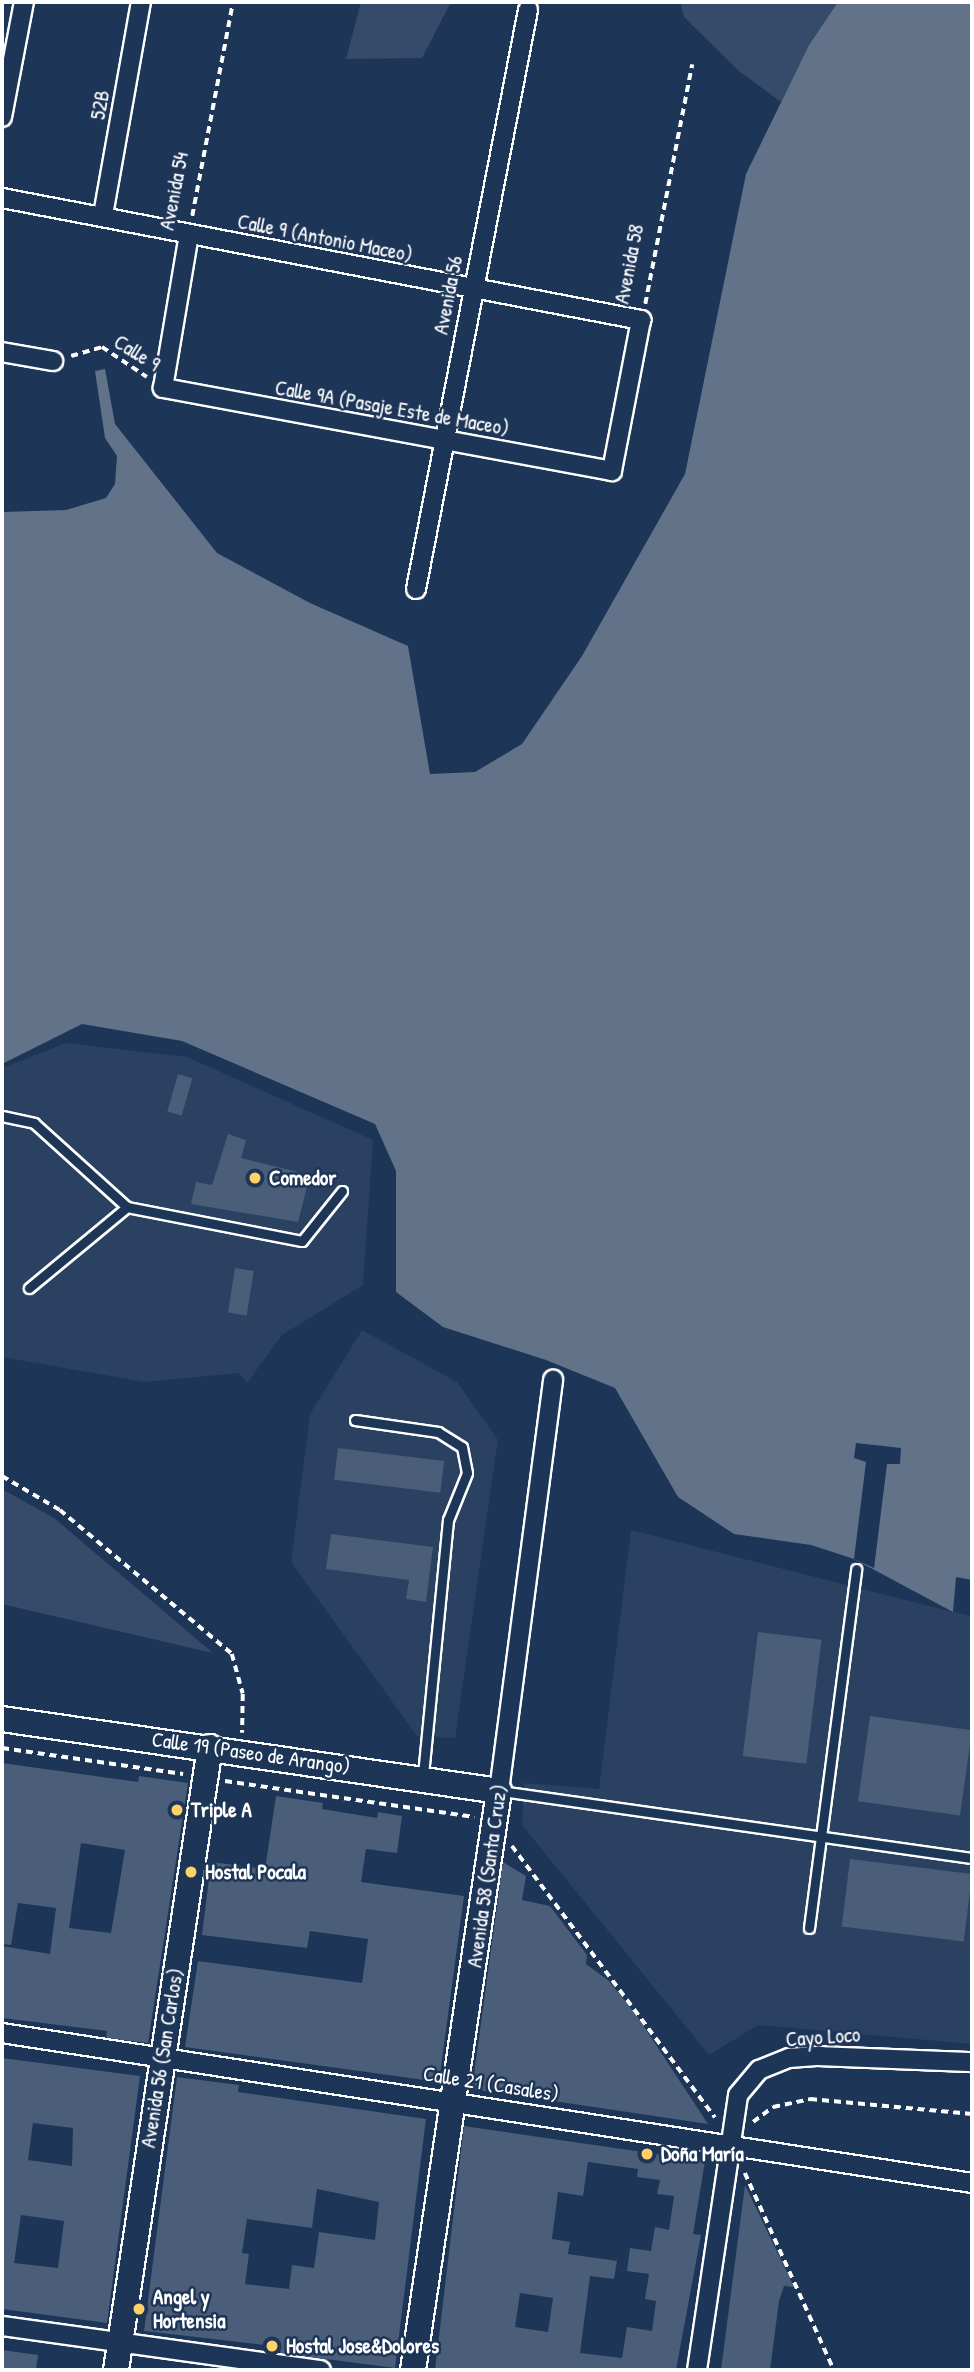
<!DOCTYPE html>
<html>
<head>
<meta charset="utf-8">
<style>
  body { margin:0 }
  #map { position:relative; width:974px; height:2372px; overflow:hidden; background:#1d3557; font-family:"Patrick Hand",sans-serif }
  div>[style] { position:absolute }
  .built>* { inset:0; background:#2a4161 }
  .green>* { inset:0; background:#364b69 }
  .water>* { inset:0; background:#617289 }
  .pier>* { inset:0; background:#1d3557 }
  .building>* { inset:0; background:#4a5d79; transform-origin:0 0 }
  .path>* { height:3.5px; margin-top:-1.75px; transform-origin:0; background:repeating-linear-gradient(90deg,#fff 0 7px,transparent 0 12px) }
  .roads { filter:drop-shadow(2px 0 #fff) drop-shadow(-2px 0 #fff) drop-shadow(0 2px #fff) drop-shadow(0 -2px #fff) }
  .lane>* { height:9px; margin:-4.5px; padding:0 4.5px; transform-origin:4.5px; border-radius:4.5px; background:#1d3557 }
  .street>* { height:18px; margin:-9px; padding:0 9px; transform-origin:9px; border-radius:9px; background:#1d3557 }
  .secondary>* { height:24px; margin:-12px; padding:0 12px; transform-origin:12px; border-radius:12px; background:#1d3557 }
  .dots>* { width:19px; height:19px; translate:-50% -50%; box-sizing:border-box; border:4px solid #1d3557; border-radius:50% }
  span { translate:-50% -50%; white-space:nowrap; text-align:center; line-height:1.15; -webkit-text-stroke:5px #1d3557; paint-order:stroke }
  .street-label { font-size:21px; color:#fff }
  .poi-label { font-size:21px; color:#fff; font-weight:700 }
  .left { translate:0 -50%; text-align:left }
  .frame { position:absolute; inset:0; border:4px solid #fff; pointer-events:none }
</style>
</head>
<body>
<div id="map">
  <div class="built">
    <div style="clip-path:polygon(66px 1043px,187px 1057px,373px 1140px,363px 1285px,282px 1335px,247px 1383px,239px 1373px,145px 1382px,2px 1357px,2px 1068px)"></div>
    <div style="clip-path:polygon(362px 1330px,457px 1382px,498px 1440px,455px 1738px,417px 1736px,291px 1562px,310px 1414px)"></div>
    <div style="clip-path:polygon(631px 1530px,972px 1617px,972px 2044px,758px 2025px,709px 2055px,522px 1825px,524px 1783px,599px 1789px)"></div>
  </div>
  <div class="green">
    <div style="clip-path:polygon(361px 2px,451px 2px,422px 58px,346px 59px)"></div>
    <div style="clip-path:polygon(680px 2px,838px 2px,809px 45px,781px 102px,739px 71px,684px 17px)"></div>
    <div style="clip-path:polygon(2px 1489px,54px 1518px,213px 1653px,2px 1604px)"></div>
  </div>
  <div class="water">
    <div style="clip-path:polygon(838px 2px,972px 2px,972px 1617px,953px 1612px,854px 1559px,811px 1545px,734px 1534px,678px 1497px,615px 1388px,546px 1360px,443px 1327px,396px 1292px,396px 1171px,375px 1124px,182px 1041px,82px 1024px,2px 1064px,2px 512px,66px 510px,106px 498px,115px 484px,117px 456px,105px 438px,95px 371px,105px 369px,115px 424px,217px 553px,310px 603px,408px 646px,430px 774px,475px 772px,522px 744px,582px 656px,685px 474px,746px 174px,809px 45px)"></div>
  </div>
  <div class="pier">
    <div style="clip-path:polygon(856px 1443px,901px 1448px,900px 1464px,887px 1464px,874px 1568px,854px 1559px,866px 1462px,854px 1458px)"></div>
    <div style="clip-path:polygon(956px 1577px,972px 1580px,972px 1617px,953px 1612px)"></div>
  </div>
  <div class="building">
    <div style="left:178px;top:1074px;width:15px;height:39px;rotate:16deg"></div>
    <div style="clip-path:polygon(228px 1134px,246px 1140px,241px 1158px,310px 1175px,298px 1222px,191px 1204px,196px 1182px,212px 1185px)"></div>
    <div style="left:235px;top:1268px;width:19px;height:45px;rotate:9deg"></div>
    <div style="left:338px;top:1448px;width:107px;height:32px;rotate:7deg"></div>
    <div style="clip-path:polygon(331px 1534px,433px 1547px,426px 1602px,406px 1599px,409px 1580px,326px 1569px)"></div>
    <div style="left:758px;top:1632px;width:64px;height:125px;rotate:7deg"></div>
    <div style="left:870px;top:1716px;width:103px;height:86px;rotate:8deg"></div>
    <div style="clip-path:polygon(evenodd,2px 1763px,138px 1782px,139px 1776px,188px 1783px,148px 2043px,106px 2038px,107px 2031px,2px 2018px,2px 1946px,50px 1954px,56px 1908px,18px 1903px,11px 1945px,2px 1944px,2px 1763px,81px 1843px,125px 1850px,111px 1933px,69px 1928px,81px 1843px)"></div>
    <div style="clip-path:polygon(276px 1796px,323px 1803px,322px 1809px,377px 1818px,378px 1812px,402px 1816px,397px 1853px,366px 1849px,361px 1882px,464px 1896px,439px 2082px,185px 2047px,198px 1961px,362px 1983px,368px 1939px,310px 1931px,307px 1948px,202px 1935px,211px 1862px,265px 1869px)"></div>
    <div style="left:850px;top:1859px;width:123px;height:68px;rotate:7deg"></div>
    <div style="clip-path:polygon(503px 1862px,526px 1876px,522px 1900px,550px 1906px,587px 1955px,586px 1964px,609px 1981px,637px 2016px,708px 2124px,472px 2089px)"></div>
    <div style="clip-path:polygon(evenodd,2px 2058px,140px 2076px,107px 2323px,2px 2309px,2px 2058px,33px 2123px,73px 2128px,72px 2166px,28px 2160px,33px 2123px,2px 2058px,21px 2215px,64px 2221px,58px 2268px,14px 2263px,21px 2215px)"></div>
    <div style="clip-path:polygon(evenodd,177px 2077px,239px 2085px,238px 2092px,426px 2119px,395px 2368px,280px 2353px,281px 2347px,144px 2331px,177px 2077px,317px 2189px,379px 2202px,375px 2240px,319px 2232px,314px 2268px,292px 2265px,289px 2289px,245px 2284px,249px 2254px,242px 2253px,247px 2219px,312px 2228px,317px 2189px)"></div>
    <div style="clip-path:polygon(evenodd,464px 2126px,705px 2161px,693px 2234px,701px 2235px,676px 2370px,435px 2370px,464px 2126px,588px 2162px,638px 2169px,637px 2177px,660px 2180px,657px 2194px,674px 2196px,669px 2230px,655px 2227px,651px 2251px,630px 2248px,627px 2271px,649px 2274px,645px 2299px,656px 2301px,652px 2331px,627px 2327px,622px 2358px,580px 2353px,590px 2276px,614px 2279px,617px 2261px,568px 2254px,570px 2242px,552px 2239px,558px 2192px,583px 2196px,588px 2162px,464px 2126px,520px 2293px,553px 2298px,548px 2332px,515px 2327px,520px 2293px)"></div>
    <div style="clip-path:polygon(745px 2185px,794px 2287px,784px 2286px,779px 2301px,770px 2370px,721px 2370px)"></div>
    <div style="clip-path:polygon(2px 2350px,38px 2355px,36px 2370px,2px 2370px)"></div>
  </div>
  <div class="path">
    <div style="left:192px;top:216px;width:218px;rotate:-79.2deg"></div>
    <div style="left:645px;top:304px;width:244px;rotate:-78.9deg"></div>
    <div style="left:71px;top:356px;width:32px;rotate:-16deg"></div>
    <div style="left:102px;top:347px;width:54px;rotate:33.7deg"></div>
    <div style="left:2px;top:1476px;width:67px;rotate:30.4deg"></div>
    <div style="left:60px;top:1510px;width:224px;rotate:39.9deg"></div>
    <div style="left:232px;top:1654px;width:41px;rotate:74.6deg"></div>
    <div style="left:243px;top:1694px;width:39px;rotate:91deg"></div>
    <div style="left:2px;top:1748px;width:183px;rotate:8.2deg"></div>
    <div style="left:225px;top:1781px;width:252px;rotate:8.2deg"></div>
    <div style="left:512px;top:1846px;width:339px;rotate:53.2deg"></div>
    <div style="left:753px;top:2122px;width:25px;rotate:-37deg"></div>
    <div style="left:773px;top:2107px;width:38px;rotate:-12deg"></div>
    <div style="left:810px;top:2099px;width:163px;rotate:5.3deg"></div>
    <div style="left:745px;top:2173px;width:216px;rotate:65.7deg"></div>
  </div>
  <div class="roads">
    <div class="lane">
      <div style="left:2px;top:1116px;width:33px;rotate:12deg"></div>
      <div style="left:34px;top:1123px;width:125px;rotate:42.1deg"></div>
      <div style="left:127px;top:1207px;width:178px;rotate:11deg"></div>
      <div style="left:302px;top:1241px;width:64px;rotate:-51.3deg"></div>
      <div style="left:29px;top:1288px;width:127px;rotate:-39.6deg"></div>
      <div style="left:355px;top:1420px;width:84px;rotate:8.2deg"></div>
      <div style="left:438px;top:1432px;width:28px;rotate:32deg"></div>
      <div style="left:462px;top:1447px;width:26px;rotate:79deg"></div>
      <div style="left:467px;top:1473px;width:51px;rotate:112deg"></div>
      <div style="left:448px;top:1520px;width:258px;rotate:95.6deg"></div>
      <div style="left:501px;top:1791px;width:476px;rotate:8.1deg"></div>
      <div style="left:809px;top:1928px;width:362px;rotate:-82.5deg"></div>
    </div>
    <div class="street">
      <div style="left:2px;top:117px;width:117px;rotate:-79.2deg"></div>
      <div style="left:2px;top:198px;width:651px;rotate:10.81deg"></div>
      <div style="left:641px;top:320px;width:154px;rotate:100.9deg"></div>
      <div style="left:612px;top:471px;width:457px;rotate:-169.5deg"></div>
      <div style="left:163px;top:388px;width:155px;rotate:-80.4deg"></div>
      <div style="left:103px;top:215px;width:216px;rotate:-79.9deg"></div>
      <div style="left:2px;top:352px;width:52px;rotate:10deg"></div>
      <div style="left:416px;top:589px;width:590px;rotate:-79.05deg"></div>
      <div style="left:499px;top:1791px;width:415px;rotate:-82.5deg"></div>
      <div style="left:2px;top:2033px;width:982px;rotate:8.79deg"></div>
      <div style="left:2px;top:2326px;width:322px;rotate:7.9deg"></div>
      <div style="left:697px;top:2370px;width:278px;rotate:-81.5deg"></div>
      <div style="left:738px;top:2095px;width:33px;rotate:-50deg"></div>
      <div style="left:759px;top:2070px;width:32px;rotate:-22deg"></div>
      <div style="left:789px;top:2058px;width:31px;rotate:-4deg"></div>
      <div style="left:820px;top:2056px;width:152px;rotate:2.3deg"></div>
    </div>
    <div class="secondary">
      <div style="left:2px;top:1719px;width:502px;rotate:8.24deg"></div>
      <div style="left:499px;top:1791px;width:585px;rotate:98.45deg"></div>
      <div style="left:116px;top:2370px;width:630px;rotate:-81.42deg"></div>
    </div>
  </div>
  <div class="dots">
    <div style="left:255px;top:1178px;background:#ffd166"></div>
    <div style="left:177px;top:1810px;background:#ffd166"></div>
    <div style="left:191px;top:1872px;background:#ffd166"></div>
    <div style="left:647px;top:2154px;background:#ffd166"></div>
    <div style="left:139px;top:2309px;background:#ffd166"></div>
    <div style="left:272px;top:2346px;background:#ffd166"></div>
  </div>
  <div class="street-label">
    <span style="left:100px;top:105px;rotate:-80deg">52B</span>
    <span style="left:174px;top:191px;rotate:-79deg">Avenida 54</span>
    <span style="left:325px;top:238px;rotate:11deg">Calle 9 (Antonio Maceo)</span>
    <span style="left:629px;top:264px;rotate:-79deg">Avenida 58</span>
    <span style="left:448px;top:295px;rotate:-79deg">Avenida 56</span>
    <span style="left:137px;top:353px;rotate:32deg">Calle 9</span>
    <span style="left:392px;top:408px;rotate:10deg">Calle 9A (Pasaje Este de Maceo)</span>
    <span style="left:251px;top:1753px;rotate:8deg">Calle 19 (Paseo de Arango)</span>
    <span style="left:487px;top:1876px;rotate:-82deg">Avenida 58 (Santa Cruz)</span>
    <span style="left:823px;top:2037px;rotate:-4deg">Cayo Loco</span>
    <span style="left:162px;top:2058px;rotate:-81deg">Avenida 56 (San Carlos)</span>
    <span style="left:491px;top:2084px;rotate:9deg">Calle 21 (Casales)</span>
  </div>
  <div class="poi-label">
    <span class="left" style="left:269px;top:1178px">Comedor</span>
    <span class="left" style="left:191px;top:1810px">Triple A</span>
    <span class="left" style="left:205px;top:1872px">Hostal Pocala</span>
    <span class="left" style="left:661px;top:2154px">Doña María</span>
    <span class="left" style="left:153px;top:2309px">Angel y<br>Hortensia</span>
    <span class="left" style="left:286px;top:2346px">Hostal Jose&amp;Dolores</span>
  </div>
  <div class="frame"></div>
</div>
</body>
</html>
